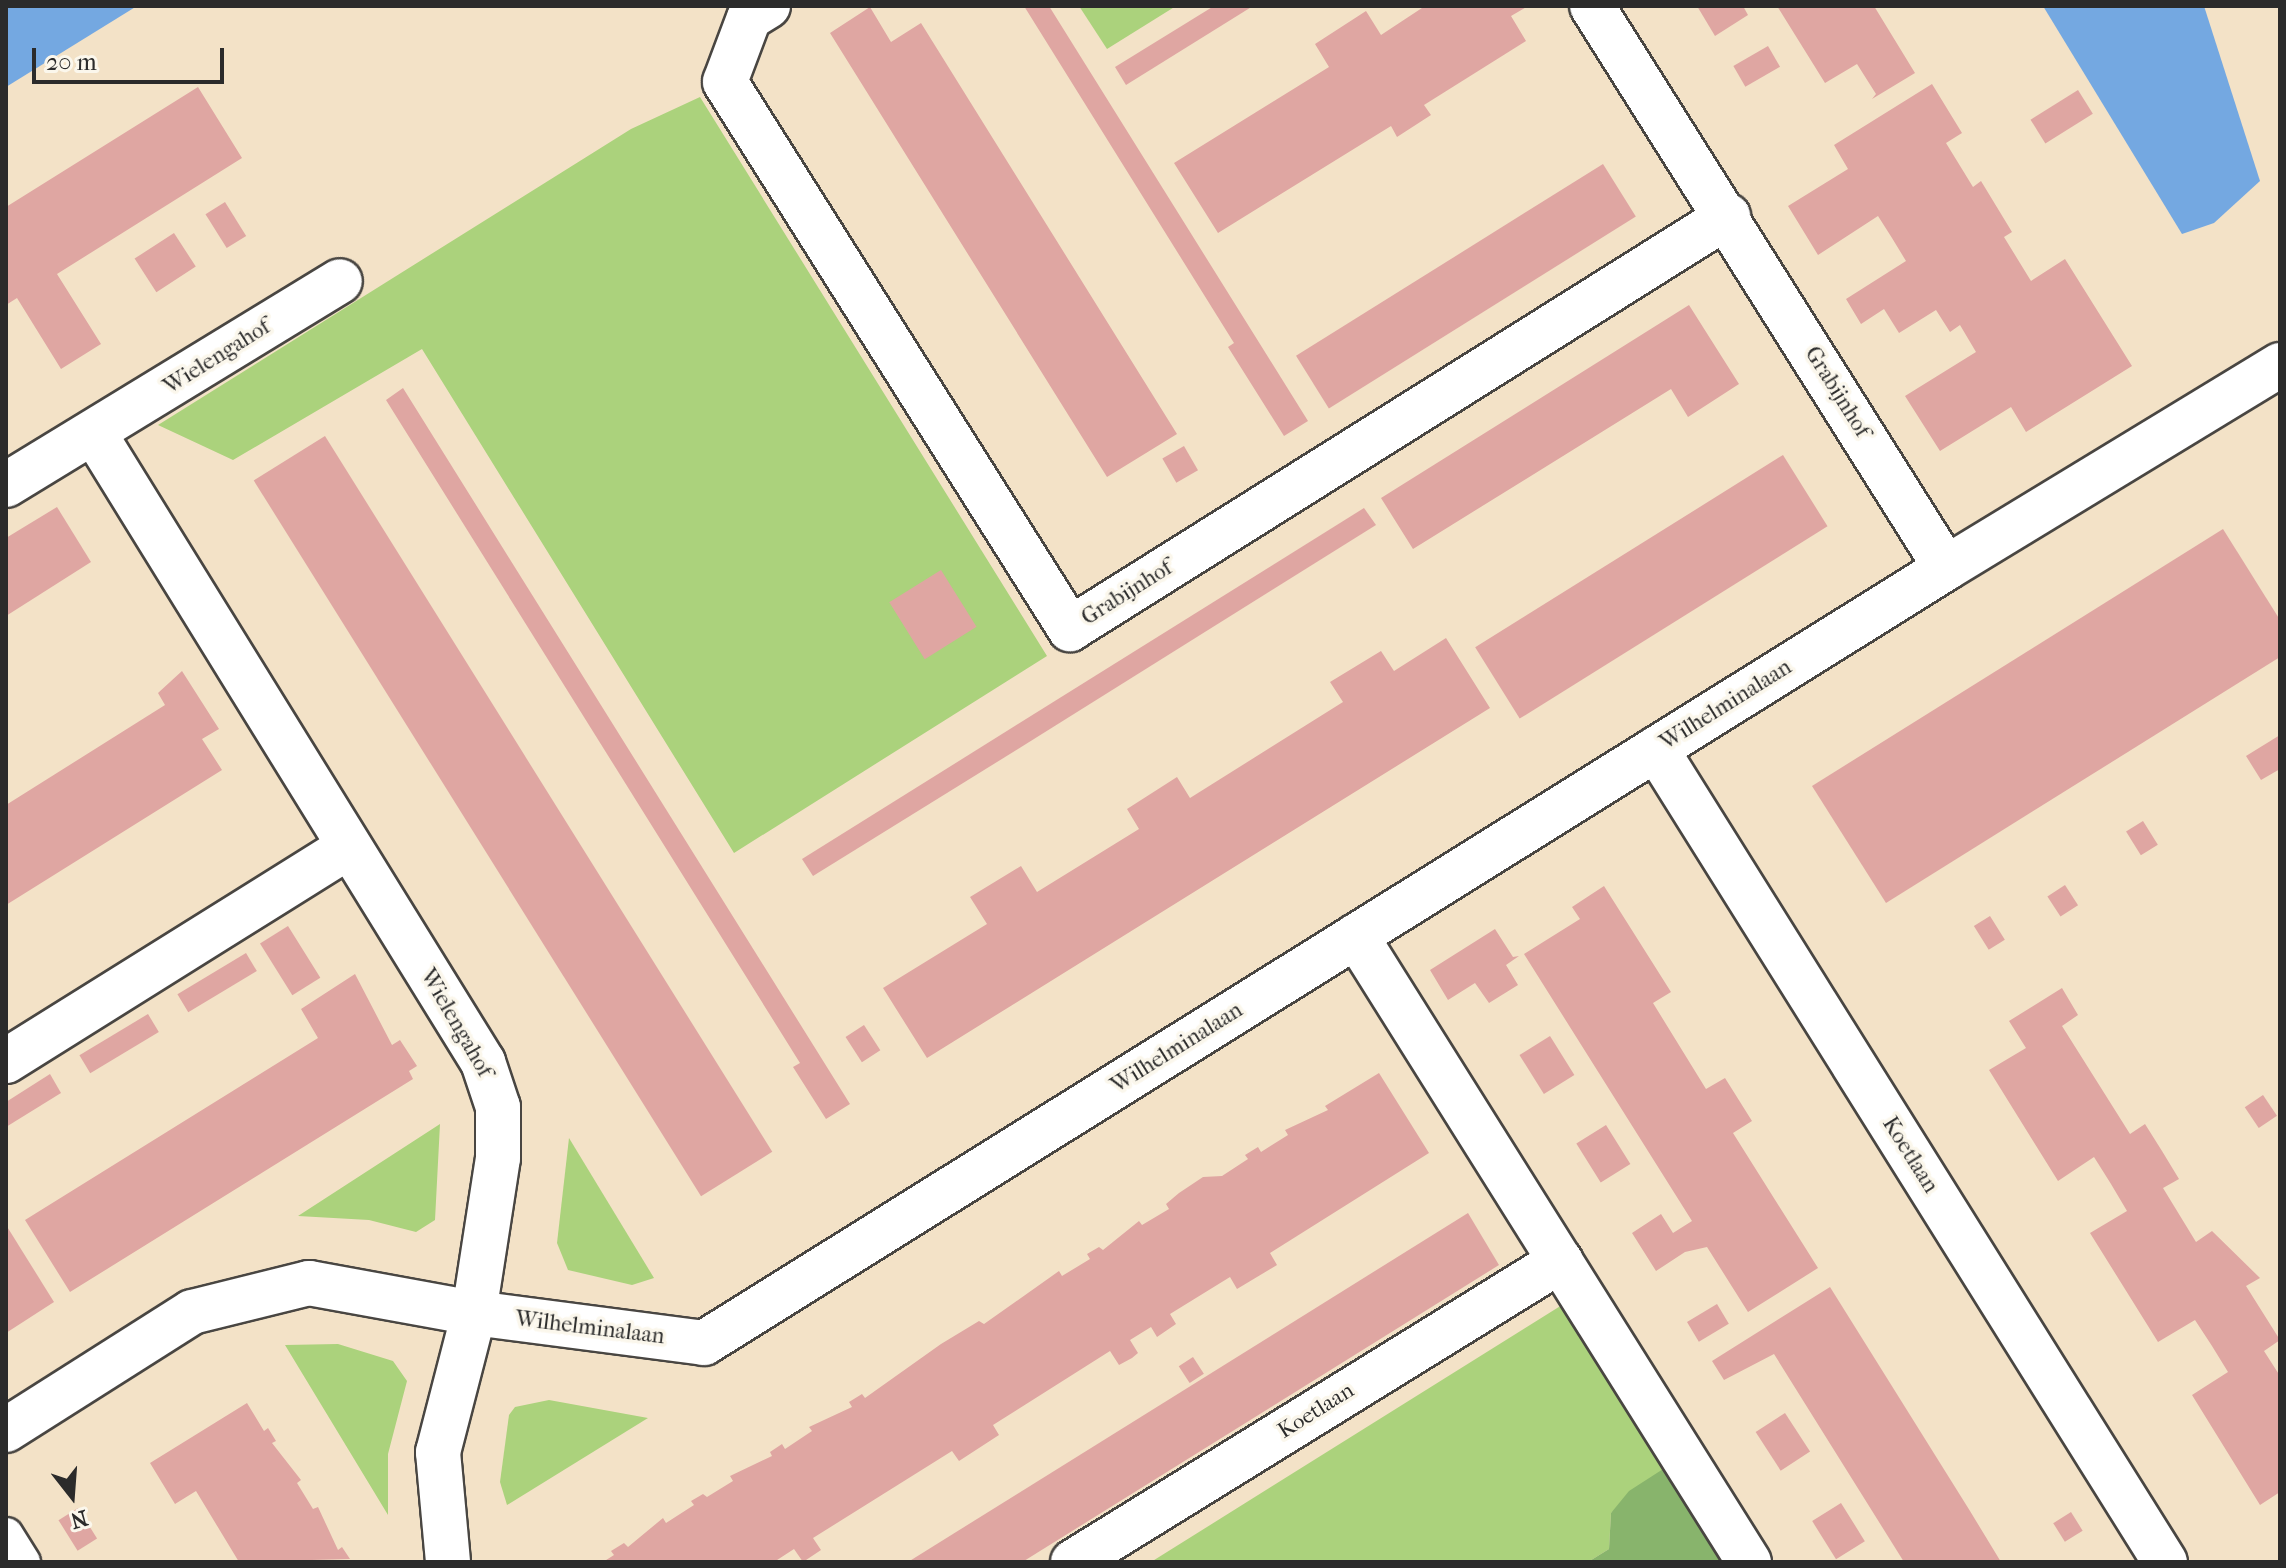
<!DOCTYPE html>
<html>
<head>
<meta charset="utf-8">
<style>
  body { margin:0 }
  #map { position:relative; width:2286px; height:1568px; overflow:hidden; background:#f3e2c7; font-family:"IM FELL French Canon",serif }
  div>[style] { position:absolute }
  .green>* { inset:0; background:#abd27c }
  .forest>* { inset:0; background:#88b46c }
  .water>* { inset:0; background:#74a8e1 }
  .building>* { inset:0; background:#dfa6a2; transform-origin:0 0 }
  .roads { filter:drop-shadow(2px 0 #494642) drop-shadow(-2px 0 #494642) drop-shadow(0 2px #494642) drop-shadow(0 -2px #494642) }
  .lane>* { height:34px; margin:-17px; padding:0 17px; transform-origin:17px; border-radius:17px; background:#fff }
  .street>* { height:44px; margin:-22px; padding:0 22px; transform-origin:22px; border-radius:22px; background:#fff }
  span { translate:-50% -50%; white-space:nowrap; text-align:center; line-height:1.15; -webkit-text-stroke:7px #fbf7ec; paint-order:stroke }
  .street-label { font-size:22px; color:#2b2b2b }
  .frame { position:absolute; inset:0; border:8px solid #2b2b2b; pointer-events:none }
  .north { position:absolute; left:32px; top:1456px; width:80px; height:80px; -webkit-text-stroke:6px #fbf7ec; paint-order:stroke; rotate:163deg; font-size:22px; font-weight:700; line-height:32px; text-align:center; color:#2b2b2b }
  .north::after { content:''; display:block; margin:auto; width:28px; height:36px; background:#2b2b2b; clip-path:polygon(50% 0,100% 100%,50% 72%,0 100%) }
  .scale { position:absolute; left:32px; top:48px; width:192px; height:36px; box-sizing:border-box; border:4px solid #2b2b2b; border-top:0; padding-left:10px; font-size:24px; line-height:28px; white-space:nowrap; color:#2b2b2b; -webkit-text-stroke:6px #fbf7ec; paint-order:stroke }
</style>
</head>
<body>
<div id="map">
  <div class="green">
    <div style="clip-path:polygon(1079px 6px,1176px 6px,1107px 49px)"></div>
    <div style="clip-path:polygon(700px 97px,1047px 656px,734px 853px,422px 349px,233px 460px,158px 425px,631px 129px)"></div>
    <div style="clip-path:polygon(440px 1124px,435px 1220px,416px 1232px,369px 1220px,298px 1216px)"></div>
    <div style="clip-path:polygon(569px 1138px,654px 1278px,632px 1285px,568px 1270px,557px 1243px)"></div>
    <div style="clip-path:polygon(1570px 1300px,1674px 1462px,1611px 1513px,1609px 1549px,1588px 1562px,1151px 1562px)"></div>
    <div style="clip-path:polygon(338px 1344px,393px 1361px,407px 1381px,388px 1454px,388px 1515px,285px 1345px)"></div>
    <div style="clip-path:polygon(549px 1400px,648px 1418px,507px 1505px,500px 1482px,509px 1415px,515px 1407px)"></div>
  </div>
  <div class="forest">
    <div style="clip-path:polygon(1674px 1462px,1738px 1562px,1588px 1562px,1609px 1549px,1611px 1513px,1629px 1491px)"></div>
  </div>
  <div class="water">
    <div style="clip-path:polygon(6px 6px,137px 6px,6px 87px)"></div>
    <div style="clip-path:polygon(2043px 6px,2204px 6px,2260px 181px,2214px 223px,2182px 234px)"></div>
  </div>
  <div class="building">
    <div style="clip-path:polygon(1024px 6px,1049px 6px,1308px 421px,1284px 436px,1228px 347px,1234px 343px)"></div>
    <div style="clip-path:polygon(1214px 6px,1253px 6px,1126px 85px,1115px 67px)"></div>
    <div style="clip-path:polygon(1425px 6px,1528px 6px,1511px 16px,1526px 41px,1424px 105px,1431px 115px,1397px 137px,1391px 126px,1218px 233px,1174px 163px,1329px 67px,1315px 44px,1366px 11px,1381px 35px)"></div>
    <div style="clip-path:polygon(1697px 6px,1743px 6px,1748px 15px,1715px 36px)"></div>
    <div style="clip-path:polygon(1777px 6px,1874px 6px,1915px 73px,1872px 99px,1876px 94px,1857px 64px,1825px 83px)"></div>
    <div style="clip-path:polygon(870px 7px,891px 42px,921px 23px,1177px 434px,1107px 477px,830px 33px)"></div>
    <div style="left:1768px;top:46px;width:24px;height:40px;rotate:60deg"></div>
    <div style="clip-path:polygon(1932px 84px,1962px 133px,1946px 143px,1973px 187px,1981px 181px,2012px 232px,2004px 237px,2031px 281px,2065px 259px,2132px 366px,2026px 432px,2011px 407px,1940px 451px,1905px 396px,1976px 352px,1960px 325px,1950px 332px,1936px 310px,1899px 333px,1884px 309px,1861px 324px,1846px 299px,1906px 261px,1892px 238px,1878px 216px,1818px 255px,1788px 206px,1848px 169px,1834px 145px)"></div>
    <div style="clip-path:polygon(198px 87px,242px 158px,57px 274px,101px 344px,61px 369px,17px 298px,6px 305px,6px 207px)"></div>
    <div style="left:2078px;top:90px;width:28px;height:56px;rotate:58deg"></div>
    <div style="left:1603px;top:164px;width:62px;height:362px;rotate:58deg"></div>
    <div style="left:225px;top:202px;width:40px;height:23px;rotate:58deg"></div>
    <div style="left:174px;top:233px;width:40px;height:47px;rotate:57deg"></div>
    <div style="clip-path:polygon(1689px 305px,1739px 384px,1688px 417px,1671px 389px,1413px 549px,1381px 498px)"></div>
    <div style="clip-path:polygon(403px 388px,850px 1104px,826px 1119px,793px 1067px,800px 1063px,386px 400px)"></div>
    <div style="left:325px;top:436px;width:844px;height:84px;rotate:58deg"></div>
    <div style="left:1184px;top:446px;width:28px;height:25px;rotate:60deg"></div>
    <div style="left:1783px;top:455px;width:84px;height:363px;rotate:58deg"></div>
    <div style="clip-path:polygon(57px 507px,91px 562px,6px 616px,6px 538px)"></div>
    <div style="clip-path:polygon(1364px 508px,1376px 525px,1018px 749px,813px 876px,802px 859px)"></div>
    <div style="clip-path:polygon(2223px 529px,2280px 620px,2280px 657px,1886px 903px,1812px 786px)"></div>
    <div style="left:941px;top:570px;width:67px;height:61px;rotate:58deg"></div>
    <div style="clip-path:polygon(1446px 638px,1490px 708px,927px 1058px,883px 988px,987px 924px,970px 897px,1021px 866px,1037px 892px,1139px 829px,1127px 809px,1177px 777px,1190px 798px,1343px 702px,1330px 682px,1381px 651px,1394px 671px)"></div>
    <div style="clip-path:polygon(182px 671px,219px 729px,202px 739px,222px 770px,6px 905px,6px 805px,165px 705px,158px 693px)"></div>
    <div style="clip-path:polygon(2280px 735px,2280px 769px,2261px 780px,2246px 756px)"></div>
    <div style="left:2143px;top:821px;width:28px;height:20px;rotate:58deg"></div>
    <div style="left:2065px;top:885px;width:24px;height:21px;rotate:57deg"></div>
    <div style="clip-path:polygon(1604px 886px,1671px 992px,1653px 1003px,1706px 1089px,1725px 1078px,1752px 1121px,1733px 1133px,1818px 1268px,1748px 1312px,1707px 1247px,1685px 1252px,1656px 1271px,1632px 1233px,1661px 1214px,1673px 1233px,1692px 1221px,1524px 954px,1580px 919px,1572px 907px)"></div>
    <div style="left:1990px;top:916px;width:28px;height:19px;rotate:58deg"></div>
    <div style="left:288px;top:926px;width:61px;height:33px;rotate:58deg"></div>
    <div style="clip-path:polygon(1495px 929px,1513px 957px,1519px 956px,1506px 965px,1518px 985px,1489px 1003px,1475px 983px,1448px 1000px,1430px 970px)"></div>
    <div style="left:246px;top:953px;width:21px;height:80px;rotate:59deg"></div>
    <div style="clip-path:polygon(355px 974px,392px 1045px,400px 1040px,417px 1066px,409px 1071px,413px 1079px,70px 1292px,25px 1220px,318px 1038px,301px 1009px)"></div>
    <div style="clip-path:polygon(2062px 988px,2078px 1015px,2062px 1026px,2130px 1134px,2145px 1124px,2162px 1151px,2179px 1179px,2163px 1188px,2196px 1242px,2212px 1231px,2260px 1278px,2246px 1286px,2280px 1340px,2264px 1351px,2280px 1376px,2280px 1492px,2260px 1505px,2192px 1395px,2228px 1372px,2212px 1346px,2195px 1320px,2158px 1342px,2090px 1233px,2127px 1211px,2111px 1184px,2094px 1157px,2058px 1181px,1989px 1070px,2026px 1048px,2009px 1021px)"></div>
    <div style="left:148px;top:1014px;width:21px;height:80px;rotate:59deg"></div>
    <div style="left:864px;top:1025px;width:30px;height:22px;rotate:57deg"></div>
    <div style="left:1550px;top:1036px;width:46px;height:36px;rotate:58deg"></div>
    <div style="clip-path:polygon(1379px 1073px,1429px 1153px,1270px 1253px,1277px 1265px,1237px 1289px,1230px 1277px,1170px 1314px,1176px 1324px,1157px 1337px,1151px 1327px,1130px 1340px,1138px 1353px,1132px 1358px,1119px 1365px,1110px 1351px,993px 1425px,999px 1435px,959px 1461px,952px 1451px,813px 1538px,821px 1550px,803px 1562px,794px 1549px,774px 1562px,603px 1562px,614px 1555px,611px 1551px,624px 1543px,628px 1547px,663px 1518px,666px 1523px,694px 1505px,691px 1501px,703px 1494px,707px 1497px,733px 1481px,730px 1476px,772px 1456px,770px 1452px,782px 1444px,785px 1449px,812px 1431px,809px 1427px,852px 1407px,849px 1402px,862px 1394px,865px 1398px,941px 1344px,979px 1321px,984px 1324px,1059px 1271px,1062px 1276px,1090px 1259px,1087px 1254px,1099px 1247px,1103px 1250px,1139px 1221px,1142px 1225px,1169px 1209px,1166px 1204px,1179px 1193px,1203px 1177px,1222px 1176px,1248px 1159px,1245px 1155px,1258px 1147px,1261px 1152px,1288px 1135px,1285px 1130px,1328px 1110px,1325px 1106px)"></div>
    <div style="clip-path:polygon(50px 1074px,61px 1093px,6px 1127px,6px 1102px)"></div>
    <div style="left:2263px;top:1095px;width:25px;height:22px;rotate:56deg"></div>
    <div style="left:1606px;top:1125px;width:46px;height:35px;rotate:58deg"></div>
    <div style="clip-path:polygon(1468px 1213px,1499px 1265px,1024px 1561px,908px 1562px)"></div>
    <div style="clip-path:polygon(6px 1225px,54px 1302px,6px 1333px)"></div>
    <div style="clip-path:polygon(1830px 1287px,1970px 1511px,2001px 1562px,1904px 1562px,1774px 1354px,1724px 1380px,1712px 1361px)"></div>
    <div style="left:1717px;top:1304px;width:23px;height:35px;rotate:59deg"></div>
    <div style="left:1193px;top:1357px;width:20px;height:17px;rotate:57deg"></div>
    <div style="clip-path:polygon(247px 1403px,264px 1431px,268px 1428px,276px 1441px,272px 1443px,301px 1480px,297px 1483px,313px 1509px,318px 1507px,338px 1550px,342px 1547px,350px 1559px,239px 1562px,196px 1491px,175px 1504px,150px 1463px)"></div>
    <div style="left:1785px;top:1413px;width:46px;height:35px;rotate:57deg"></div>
    <div style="left:1841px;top:1503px;width:45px;height:34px;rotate:58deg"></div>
    <div style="left:78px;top:1508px;width:36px;height:23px;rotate:58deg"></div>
    <div style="left:2071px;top:1512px;width:22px;height:21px;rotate:58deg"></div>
  </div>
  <div class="roads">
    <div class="lane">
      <div style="left:6px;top:1535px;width:32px;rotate:58deg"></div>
    </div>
    <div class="street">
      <div style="left:768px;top:6px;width:22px;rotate:148deg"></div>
      <div style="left:749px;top:18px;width:68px;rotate:110.6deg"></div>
      <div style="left:725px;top:82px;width:647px;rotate:57.76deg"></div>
      <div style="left:1070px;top:629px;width:777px;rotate:-32.11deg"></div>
      <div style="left:1592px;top:6px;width:664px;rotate:57.79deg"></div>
      <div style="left:94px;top:433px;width:740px;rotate:58.27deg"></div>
      <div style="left:483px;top:1062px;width:47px;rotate:71.6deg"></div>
      <div style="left:498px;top:1107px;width:51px;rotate:90deg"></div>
      <div style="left:498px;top:1158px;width:157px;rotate:98.8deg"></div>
      <div style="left:474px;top:1313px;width:144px;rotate:104.5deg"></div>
      <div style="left:438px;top:1452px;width:110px;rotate:84.8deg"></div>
      <div style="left:6px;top:485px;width:391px;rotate:-31.4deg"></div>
      <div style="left:1656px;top:749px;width:959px;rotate:57.95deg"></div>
      <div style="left:1356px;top:936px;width:739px;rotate:57.88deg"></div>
      <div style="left:6px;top:1061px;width:404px;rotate:-32deg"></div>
      <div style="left:6px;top:1430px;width:220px;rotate:-32.4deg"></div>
      <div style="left:192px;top:1312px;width:121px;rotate:-13.9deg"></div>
      <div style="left:309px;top:1283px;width:168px;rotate:10.3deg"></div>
      <div style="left:474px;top:1313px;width:232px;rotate:7.4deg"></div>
      <div style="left:704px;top:1343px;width:1464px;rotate:-31.96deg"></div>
      <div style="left:1946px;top:568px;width:391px;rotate:-31.3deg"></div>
      <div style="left:1073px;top:1562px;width:573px;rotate:-31.72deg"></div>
    </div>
  </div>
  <div class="street-label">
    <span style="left:217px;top:357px;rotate:-32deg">Wielengahof</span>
    <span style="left:1837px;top:392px;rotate:58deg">Grabijnhof</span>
    <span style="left:1127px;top:593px;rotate:-32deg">Grabijnhof</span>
    <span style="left:1726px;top:705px;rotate:-32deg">Wilhelminalaan</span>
    <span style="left:456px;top:1023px;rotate:60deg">Wielengahof</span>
    <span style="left:1177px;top:1048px;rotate:-32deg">Wilhelminalaan</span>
    <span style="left:1910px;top:1155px;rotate:58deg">Koetlaan</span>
    <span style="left:590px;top:1328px;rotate:7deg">Wilhelminalaan</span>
    <span style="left:1316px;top:1411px;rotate:-32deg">Koetlaan</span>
  </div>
  <div class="frame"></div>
  <div class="north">N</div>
  <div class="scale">20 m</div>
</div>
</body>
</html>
